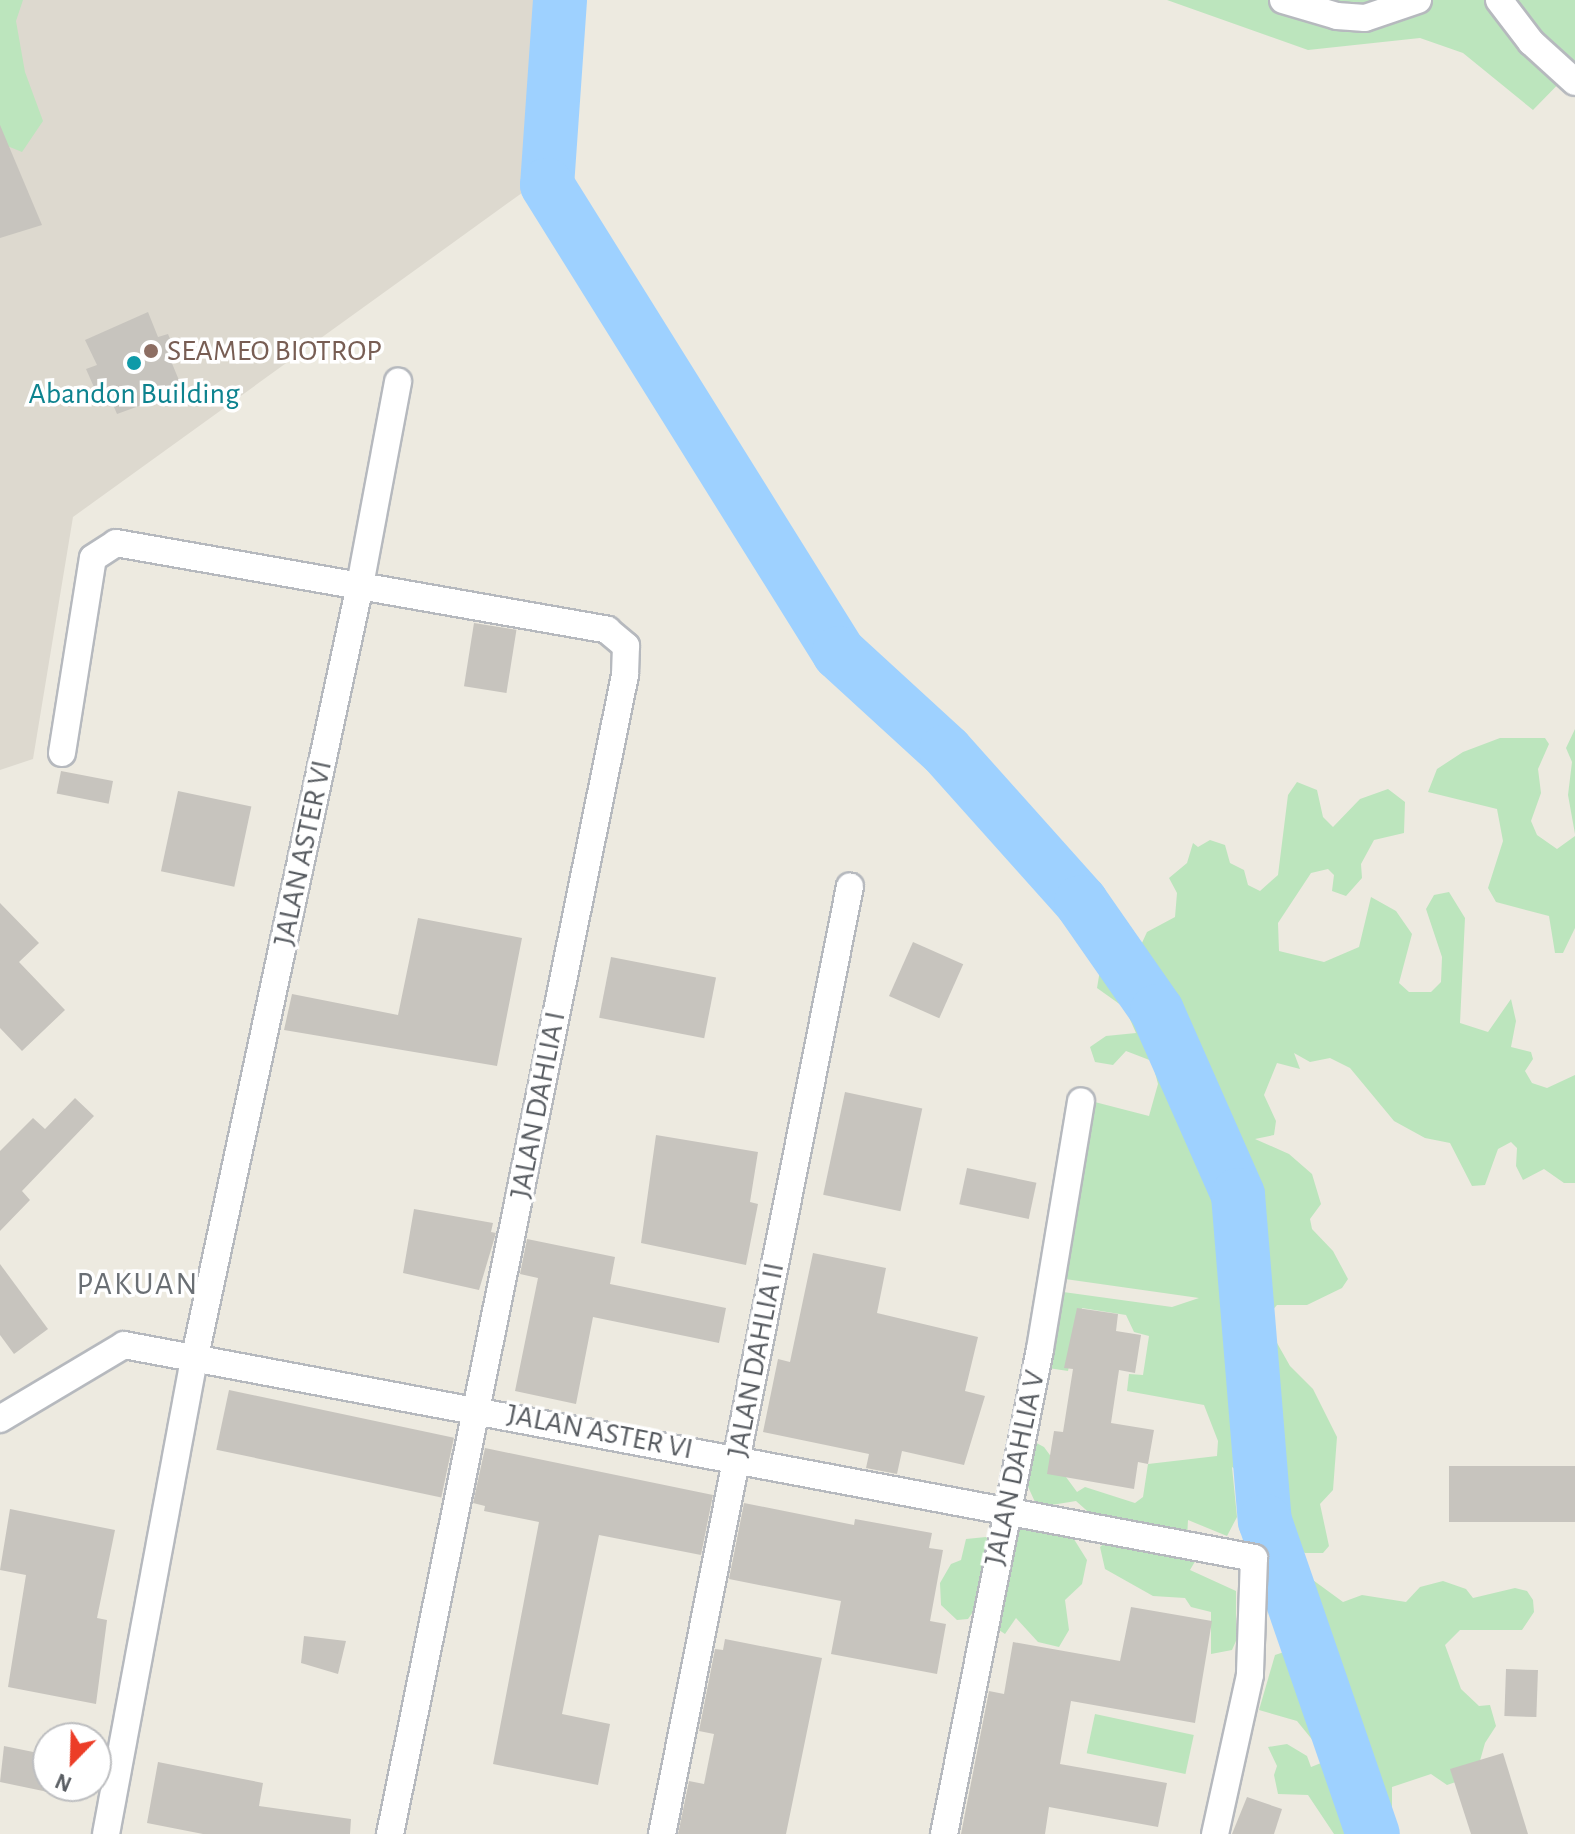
<!DOCTYPE html>
<html>
<head>
<meta charset="utf-8">
<style>
  body { margin:0 }
  #map { position:relative; width:1575px; height:1834px; overflow:hidden; background:#edeae0; font-family:"Alegreya Sans",sans-serif }
  div>[style] { position:absolute }
  .education>* { inset:0; background:#ddd9cf }
  .green>* { inset:0; background:#bce5bd; transform-origin:0 0 }
  .river>* { height:54px; margin:-27px; padding:0 27px; transform-origin:27px; border-radius:27px; background:#9ed1ff }
  .building>* { inset:0; background:#c7c4be; transform-origin:0 0 }
  .roads { filter:drop-shadow(2px 0 #b6b9be) drop-shadow(-2px 0 #b6b9be) drop-shadow(0 2px #b6b9be) drop-shadow(0 -2px #b6b9be) }
  .street>* { height:26px; margin:-13px; padding:0 13px; transform-origin:13px; border-radius:13px; background:#fff }
  .dots>* { width:22px; height:22px; translate:-50% -50%; box-sizing:border-box; border:4px solid #fff; border-radius:50% }
  span { translate:-50% -50%; white-space:nowrap; text-align:center; line-height:1.15; -webkit-text-stroke:7px #fff; paint-order:stroke }
  .education-label { font-size:30px; color:#785e54 }
  .left { translate:0 -50%; text-align:left }
  .culture-label { font-size:30px; color:#0d838f }
  .street-label { font-size:30px; color:#595d62 }
  .neighbourhood-label { font-size:32px; color:#6a6f74; letter-spacing:2px }
  .north { position:absolute; left:32px; top:1722px; width:80px; height:80px; box-sizing:border-box; background:#fff; border:2px solid #bdbec0; border-radius:50%; rotate:203deg; font-size:22px; font-weight:700; line-height:32px; text-align:center; color:#595d62 }
  .north::after { content:''; display:block; margin:auto; width:28px; height:36px; background:#ec3d27; clip-path:polygon(50% 0,100% 100%,50% 72%,0 100%) }
</style>
</head>
<body>
<div id="map">
  <div class="education">
    <div style="clip-path:polygon(0 0,544px 0,533px 185px,73px 517px,33px 759px,0 770px)"></div>
  </div>
  <div class="green">
    <div style="clip-path:polygon(0 0,23px 0,16px 21px,25px 72px,43px 121px,22px 152px,0 143px)"></div>
    <div style="clip-path:polygon(1167px 0,1575px 0,1575px 67px,1533px 110px,1463px 53px,1420px 38px,1308px 50px)"></div>
    <div style="clip-path:polygon(1575px 729px,1575px 834px,1568px 795px,1572px 762px,1566px 748px)"></div>
    <div style="clip-path:polygon(1500px 738px,1545px 738px,1549px 744px,1538px 769px,1541px 793px,1531px 821px,1537px 835px,1557px 849px,1575px 836px,1575px 928px,1563px 953px,1555px 953px,1549px 916px,1496px 902px,1488px 888px,1503px 841px,1497px 809px,1428px 792px,1437px 769px,1463px 752px)"></div>
    <div style="clip-path:polygon(1297px 782px,1317px 790px,1323px 817px,1333px 827px,1360px 799px,1388px 789px,1405px 802px,1404px 833px,1374px 840px,1361px 864px,1362px 878px,1346px 896px,1332px 891px,1334px 875px,1328px 869px,1311px 873px,1278px 923px,1279px 951px,1324px 962px,1359px 947px,1371px 897px,1396px 911px,1412px 934px,1399px 983px,1409px 992px,1431px 992px,1441px 982px,1442px 957px,1426px 909px,1434px 895px,1449px 892px,1465px 918px,1460px 1023px,1488px 1032px,1511px 999px,1516px 1021px,1511px 1047px,1531px 1052px,1533px 1059px,1525px 1071px,1532px 1083px,1547px 1088px,1575px 1075px,1575px 1183px,1564px 1183px,1544px 1169px,1523px 1180px,1516px 1166px,1517px 1148px,1511px 1142px,1498px 1149px,1485px 1185px,1472px 1186px,1450px 1143px,1425px 1138px,1394px 1121px,1350px 1068px,1330px 1058px,1310px 1062px,1294px 1053px,1300px 1069px,1277px 1063px,1264px 1095px,1276px 1121px,1274px 1135px,1255px 1139px,1289px 1154px,1312px 1174px,1321px 1204px,1310px 1219px,1312px 1229px,1333px 1251px,1348px 1279px,1342px 1288px,1307px 1305px,1277px 1305px,1264px 1320px,1290px 1366px,1313px 1389px,1337px 1437px,1333px 1490px,1320px 1504px,1329px 1546px,1323px 1553px,1305px 1553px,1275px 1535px,1256px 1533px,1241px 1499px,1239px 1472px,1232px 1467px,1237px 1517px,1227px 1536px,1188px 1520px,1187px 1539px,1200px 1553px,1190px 1570px,1236px 1591px,1236px 1641px,1232px 1650px,1211px 1654px,1211px 1612px,1191px 1607px,1185px 1598px,1153px 1596px,1105px 1569px,1100px 1547px,1123px 1528px,1094px 1517px,1076px 1501px,1045px 1506px,1035px 1502px,1025px 1480px,1027px 1438px,1044px 1447px,1077px 1492px,1085px 1487px,1135px 1503px,1143px 1497px,1148px 1464px,1217px 1456px,1218px 1441px,1204px 1405px,1127px 1391px,1129px 1374px,1143px 1375px,1149px 1336px,1134px 1332px,1126px 1315px,1082px 1308px,1068px 1371px,1048px 1368px,1056px 1291px,1172px 1307px,1199px 1298px,1058px 1278px,1087px 1100px,1149px 1116px,1158px 1084px,1152px 1061px,1126px 1051px,1113px 1065px,1095px 1062px,1090px 1047px,1106px 1036px,1136px 1033px,1125px 1008px,1097px 988px,1100px 970px,1095px 963px,1141px 968px,1153px 998px,1171px 1009px,1180px 1025px,1179px 1004px,1152px 985px,1141px 945px,1147px 932px,1175px 917px,1177px 893px,1169px 878px,1187px 863px,1193px 843px,1198px 847px,1210px 840px,1225px 845px,1230px 863px,1244px 870px,1248px 885px,1260px 891px,1278px 875px,1288px 795px)"></div>
    <div style="clip-path:polygon(1010px 1522px,1067px 1528px,1087px 1560px,1082px 1584px,1065px 1600px,1069px 1630px,1059px 1647px,1038px 1642px,1016px 1618px,1005px 1634px,996px 1628px,991px 1586px,968px 1619px,957px 1620px,941px 1605px,940px 1583px,951px 1564px,961px 1560px,966px 1539px,986px 1537px,997px 1551px)"></div>
    <div style="clip-path:polygon(1295px 1574px,1306px 1575px,1343px 1602px,1362px 1595px,1406px 1602px,1420px 1587px,1443px 1581px,1466px 1589px,1473px 1598px,1515px 1588px,1527px 1591px,1533px 1600px,1534px 1612px,1522px 1630px,1460px 1630px,1445px 1645px,1461px 1689px,1479px 1706px,1490px 1705px,1496px 1726px,1485px 1743px,1476px 1775px,1447px 1785px,1431px 1774px,1392px 1787px,1392px 1834px,1334px 1834px,1308px 1795px,1278px 1794px,1274px 1775px,1277px 1766px,1268px 1747px,1287px 1744px,1307px 1756px,1311px 1767px,1321px 1763px,1323px 1753px,1297px 1721px,1259px 1710px,1275px 1655px,1299px 1647px,1299px 1637px,1269px 1598px,1278px 1591px,1294px 1593px)"></div>
    <div style="left:1095px;top:1714px;width:101px;height:40px;rotate:12deg"></div>
  </div>
  <div class="river">
    <div style="left:560px;top:0;width:185px;rotate:94deg"></div>
    <div style="left:547px;top:185px;width:552px;rotate:58.04deg"></div>
    <div style="left:839px;top:653px;width:145px;rotate:42.5deg"></div>
    <div style="left:946px;top:751px;width:203px;rotate:48.2deg"></div>
    <div style="left:1081px;top:902px;width:133px;rotate:55.1deg"></div>
    <div style="left:1157px;top:1011px;width:201px;rotate:66.2deg"></div>
    <div style="left:1238px;top:1195px;width:327px;rotate:85.3deg"></div>
    <div style="left:1265px;top:1521px;width:331px;rotate:71deg"></div>
  </div>
  <div class="building">
    <div style="clip-path:polygon(0 125px,42px 225px,0 238px)"></div>
    <div style="clip-path:polygon(148px 312px,158px 337px,168px 334px,178px 358px,171px 361px,183px 390px,117px 414px,107px 391px,97px 394px,86px 369px,97px 365px,85px 340px)"></div>
    <div style="left:474px;top:623px;width:43px;height:64px;rotate:9deg"></div>
    <div style="left:61px;top:771px;width:53px;height:23px;rotate:11deg"></div>
    <div style="left:178px;top:791px;width:75px;height:82px;rotate:12deg"></div>
    <div style="clip-path:polygon(0 903px,39px 943px,19px 962px,65px 1010px,22px 1051px,0 1028px)"></div>
    <div style="clip-path:polygon(418px 918px,522px 938px,497px 1066px,284px 1030px,292px 994px,398px 1015px)"></div>
    <div style="left:913px;top:942px;width:55px;height:59px;rotate:24deg"></div>
    <div style="left:611px;top:957px;width:107px;height:62px;rotate:11deg"></div>
    <div style="left:845px;top:1092px;width:79px;height:105px;rotate:12deg"></div>
    <div style="clip-path:polygon(75px 1098px,94px 1116px,22px 1191px,30px 1200px,0 1231px,0 1151px,33px 1118px,45px 1129px)"></div>
    <div style="clip-path:polygon(656px 1135px,758px 1152px,750px 1202px,758px 1204px,746px 1265px,641px 1243px)"></div>
    <div style="left:967px;top:1168px;width:71px;height:37px;rotate:12deg"></div>
    <div style="clip-path:polygon(414px 1209px,493px 1223px,491px 1232px,496px 1233px,479px 1290px,403px 1273px)"></div>
    <div style="clip-path:polygon(527px 1239px,615px 1257px,610px 1284px,726px 1308px,719px 1343px,593px 1317px,576px 1404px,515px 1391px,538px 1278px,520px 1274px)"></div>
    <div style="clip-path:polygon(813px 1253px,886px 1268px,877px 1313px,978px 1337px,965px 1391px,985px 1396px,964px 1465px,902px 1451px,897px 1474px,866px 1468px,869px 1454px,763px 1432px,778px 1359px,790px 1362px)"></div>
    <div style="clip-path:polygon(0 1264px,48px 1329px,14px 1354px,0 1335px)"></div>
    <div style="clip-path:polygon(1077px 1308px,1118px 1314px,1116px 1331px,1141px 1335px,1135px 1373px,1119px 1370px,1111px 1423px,1154px 1430px,1148px 1464px,1138px 1462px,1134px 1489px,1047px 1474px,1054px 1431px,1063px 1432px,1073px 1369px,1064px 1368px)"></div>
    <div style="left:229px;top:1390px;width:230px;height:61px;rotate:12deg"></div>
    <div style="clip-path:polygon(485px 1448px,713px 1495px,701px 1555px,599px 1535px,562px 1714px,610px 1724px,598px 1785px,493px 1764px,539px 1522px,484px 1511px,485px 1506px,473px 1503px)"></div>
    <div style="left:1575px;top:1466px;width:56px;height:126px;rotate:90deg"></div>
    <div style="clip-path:polygon(744px 1503px,854px 1525px,855px 1519px,932px 1533px,929px 1548px,943px 1550px,930px 1621px,946px 1624px,937px 1674px,831px 1654px,841px 1601px,729px 1579px)"></div>
    <div style="clip-path:polygon(10px 1509px,115px 1530px,97px 1618px,107px 1620px,96px 1704px,8px 1687px,26px 1575px,0 1570px)"></div>
    <div style="clip-path:polygon(1131px 1607px,1212px 1621px,1195px 1723px,1071px 1701px,1060px 1764px,1167px 1783px,1158px 1827px,1049px 1807px,1045px 1834px,961px 1834px,989px 1691px,1004px 1694px,1013px 1642px,1120px 1661px)"></div>
    <div style="clip-path:polygon(304px 1636px,346px 1641px,338px 1674px,301px 1663px)"></div>
    <div style="clip-path:polygon(725px 1639px,822px 1658px,786px 1834px,678px 1834px,689px 1781px,704px 1784px,714px 1734px,699px 1731px,715px 1649px,723px 1650px)"></div>
    <div style="left:1506px;top:1669px;width:32px;height:47px;rotate:2deg"></div>
    <div style="clip-path:polygon(4px 1746px,48px 1755px,48px 1792px,0 1782px)"></div>
    <div style="clip-path:polygon(1503px 1753px,1528px 1834px,1471px 1834px,1450px 1769px)"></div>
    <div style="clip-path:polygon(158px 1762px,263px 1783px,259px 1806px,351px 1819px,350px 1834px,203px 1834px,147px 1823px)"></div>
    <div style="clip-path:polygon(1247px 1797px,1282px 1809px,1274px 1834px,1232px 1834px)"></div>
  </div>
  <div class="roads">
    <div class="street">
      <div style="left:1283px;top:0;width:56px;rotate:16.5deg"></div>
      <div style="left:1337px;top:16px;width:28px;rotate:4deg"></div>
      <div style="left:1365px;top:18px;width:56px;rotate:-18.8deg"></div>
      <div style="left:1499px;top:0;width:53px;rotate:52.7deg"></div>
      <div style="left:1531px;top:42px;width:59px;rotate:42.3deg"></div>
      <div style="left:62px;top:753px;width:197px;rotate:-81deg"></div>
      <div style="left:93px;top:558px;width:27px;rotate:-33deg"></div>
      <div style="left:116px;top:543px;width:499px;rotate:10deg"></div>
      <div style="left:607px;top:630px;width:25px;rotate:40deg"></div>
      <div style="left:626px;top:646px;width:29px;rotate:92deg"></div>
      <div style="left:625px;top:675px;width:1183px;rotate:101.46deg"></div>
      <div style="left:0;top:1419px;width:144px;rotate:-30.8deg"></div>
      <div style="left:124px;top:1345px;width:1150px;rotate:10.67deg"></div>
      <div style="left:1254px;top:1558px;width:117px;rotate:92deg"></div>
      <div style="left:1250px;top:1675px;width:163px;rotate:102.4deg"></div>
      <div style="left:106px;top:1834px;width:486px;rotate:-79.5deg"></div>
      <div style="left:195px;top:1356px;width:788px;rotate:-77.92deg"></div>
      <div style="left:360px;top:585px;width:207px;rotate:-79.4deg"></div>
      <div style="left:662px;top:1834px;width:966px;rotate:-78.78deg"></div>
      <div style="left:944px;top:1834px;width:494px;rotate:-78.8deg"></div>
      <div style="left:1040px;top:1349px;width:251px;rotate:-80.6deg"></div>
    </div>
  </div>
  <div class="dots">
    <div style="left:151px;top:351px;background:#8d6e63"></div>
    <div style="left:134px;top:363px;background:#0f9aa8"></div>
  </div>
  <div class="education-label">
    <span class="left" style="left:167px;top:351px">SEAMEO BIOTROP</span>
  </div>
  <div class="culture-label">
    <span style="left:134px;top:394px">Abandon Building</span>
  </div>
  <div class="street-label">
    <span style="left:303px;top:853px;rotate:-78deg">JALAN ASTER VI</span>
    <span style="left:538px;top:1105px;rotate:-79deg">JALAN DAHLIA I</span>
    <span style="left:756px;top:1360px;rotate:-79deg">JALAN DAHLIA II</span>
    <span style="left:600px;top:1432px;rotate:11deg">JALAN ASTER VI</span>
    <span style="left:1015px;top:1468px;rotate:-78deg">JALAN DAHLIA V</span>
  </div>
  <div class="neighbourhood-label">
    <span style="left:138px;top:1284px">PAKUAN</span>
  </div>
  <div class="north">N</div>
</div>
</body>
</html>
